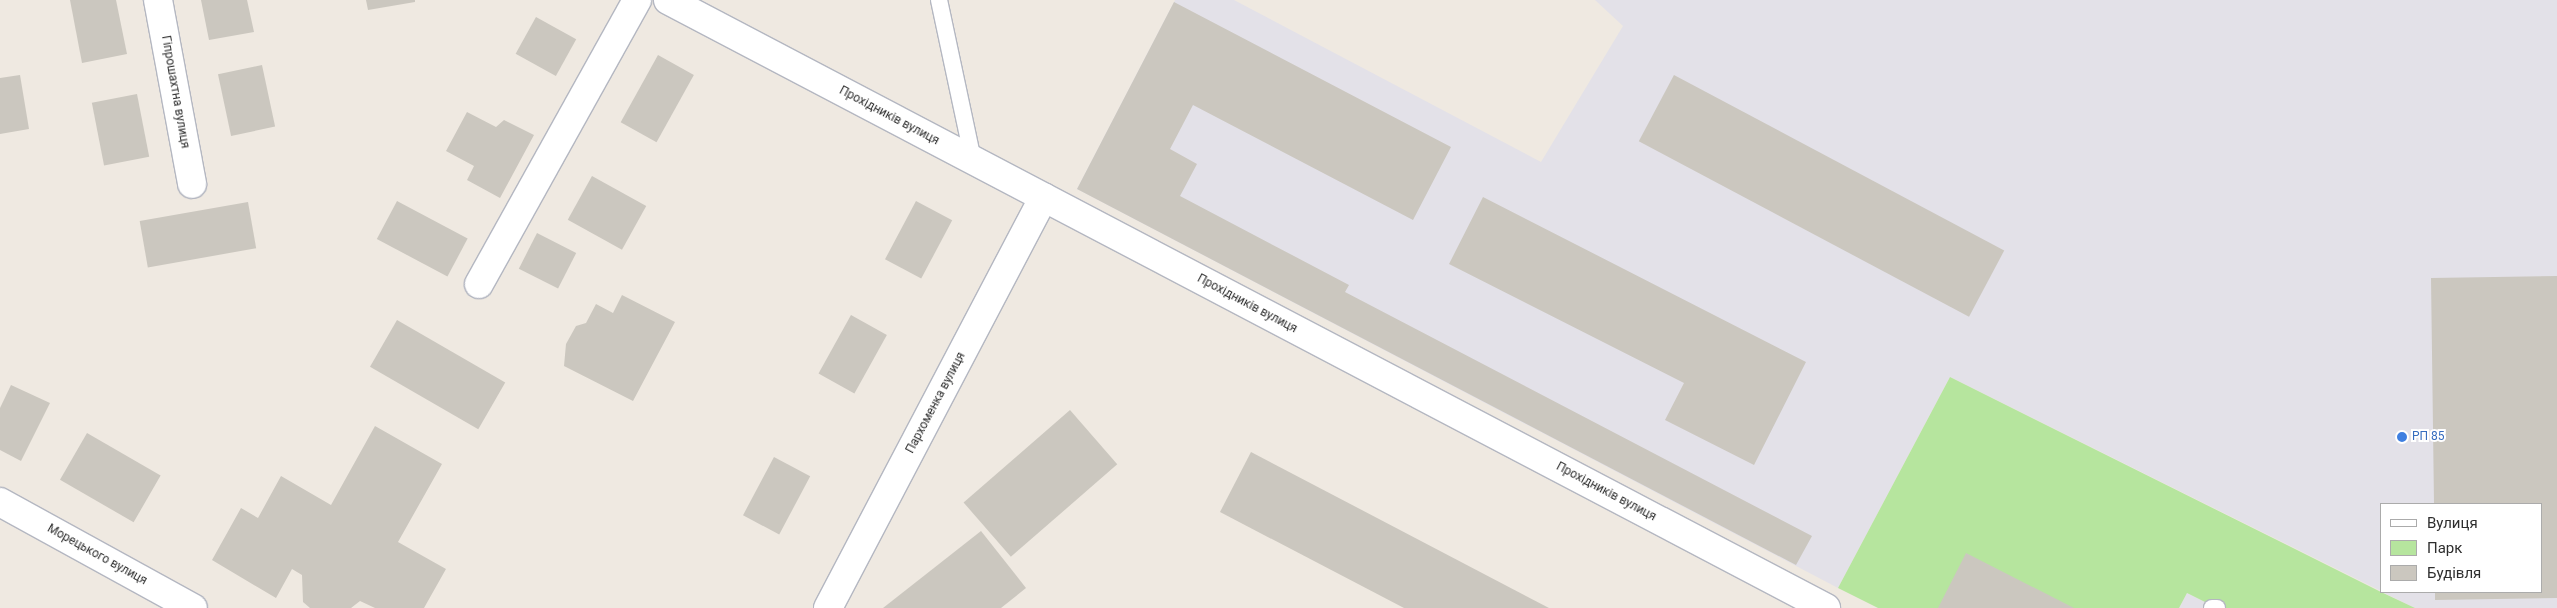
<!DOCTYPE html>
<html>
<head>
<meta charset="utf-8">
<style>
  body { margin:0 }
  #map { position:relative; width:2557px; height:608px; overflow:hidden; background:#efe9e1; font-family:Roboto,sans-serif }
  div>[style] { position:absolute }
  .industrial>* { inset:0; background:#e3e1e8 }
  .green>* { inset:0; background:#b6e59e }
  .building>* { inset:0; background:#cbc7bf; transform-origin:0 0 }
  .roads { filter:drop-shadow(1px 0 #b4b7c1) drop-shadow(-1px 0 #b4b7c1) drop-shadow(0 1px #b4b7c1) drop-shadow(0 -1px #b4b7c1) }
  .service>* { height:16px; margin:-8px; padding:0 8px; transform-origin:8px; border-radius:8px; background:#fff }
  .minor>* { height:28px; margin:-14px; padding:0 14px; transform-origin:14px; border-radius:14px; background:#fff }
  .dots>* { width:14px; height:14px; translate:-50% -50%; box-sizing:border-box; border:2px solid #fff; border-radius:50% }
  span { translate:-50% -50%; white-space:nowrap; text-align:center; line-height:1.15; -webkit-text-stroke:4px #fff; paint-order:stroke }
  .street-label { font-size:12px; color:#2e2e2e }
  .shop-label { font-size:12px; color:#366cbe }
  .left { translate:0 -50%; text-align:left }
  .legend { position:absolute; left:2380px; top:503px; width:162px; height:90px; box-sizing:border-box; background:#fff; border:1px solid #ababab; margin:0; padding:6px 9px; list-style:none; font-size:15px; color:#2e2e2e }
  .legend li { display:flex; align-items:center; gap:10px; height:25px }
  .legend b { width:25px; border:1px solid #ababab }
</style>
</head>
<body>
<div id="map">
  <div class="industrial">
    <div style="clip-path:polygon(1175px 0,1234px 0,1541px 162px,1623px 26px,1595px 0,2557px 0,2557px 608px,2415px 608px,2382px 592px,2541px 592px,2541px 504px,2381px 504px,2381px 591px,1950px 377px,1838px 588px,1077px 189px)"></div>
    <div style="clip-path:polygon(2187px 593px,2217px 608px,2179px 608px)"></div>
  </div>
  <div class="green">
    <div style="clip-path:polygon(1950px 377px,2381px 592px,2415px 608px,2217px 608px,2187px 593px,2179px 608px,1878px 608px,1838px 588px)"></div>
  </div>
  <div class="building">
    <div style="clip-path:polygon(70px 0,116px 0,127px 54px,82px 63px)"></div>
    <div style="clip-path:polygon(201px 0,247px 0,254px 32px,209px 40px)"></div>
    <div style="clip-path:polygon(366px 0,415px 0,415px 2px,368px 10px)"></div>
    <div style="clip-path:polygon(1174px 2px,1451px 147px,1413px 220px,1193px 105px,1170px 149px,1197px 164px,1180px 196px,1349px 285px,1345px 292px,1812px 536px,1796px 565px,1077px 189px)"></div>
    <div style="left:536px;top:17px;width:46px;height:42px;rotate:29deg"></div>
    <div style="left:658px;top:55px;width:41px;height:77px;rotate:29deg"></div>
    <div style="left:262px;top:65px;width:63px;height:45px;rotate:78deg"></div>
    <div style="clip-path:polygon(20px 75px,29px 129px,0 134px,0 78px)"></div>
    <div style="left:1674px;top:75px;width:374px;height:75px;rotate:28deg"></div>
    <div style="left:137px;top:94px;width:64px;height:46px;rotate:79deg"></div>
    <div style="clip-path:polygon(467px 112px,496px 127px,504px 120px,534px 135px,500px 198px,467px 180px,474px 166px,446px 151px)"></div>
    <div style="left:592px;top:176px;width:62px;height:50px;rotate:29deg"></div>
    <div style="clip-path:polygon(1483px 197px,1806px 362px,1754px 465px,1665px 420px,1684px 383px,1449px 264px)"></div>
    <div style="left:397px;top:201px;width:80px;height:43px;rotate:28deg"></div>
    <div style="left:916px;top:201px;width:41px;height:66px;rotate:28deg"></div>
    <div style="left:248px;top:202px;width:47px;height:110px;rotate:80deg"></div>
    <div style="left:537px;top:233px;width:44px;height:40px;rotate:27deg"></div>
    <div style="clip-path:polygon(2557px 276px,2557px 598px,2435px 600px,2435px 592px,2541px 592px,2541px 504px,2434px 504px,2431px 278px)"></div>
    <div style="clip-path:polygon(622px 295px,675px 322px,633px 401px,564px 366px,566px 344px,576px 326px,586px 323px,596px 304px,613px 313px)"></div>
    <div style="left:851px;top:315px;width:41px;height:67px;rotate:29deg"></div>
    <div style="left:397px;top:320px;width:125px;height:54px;rotate:30deg"></div>
    <div style="clip-path:polygon(11px 385px,50px 403px,21px 461px,0 450px,0 408px)"></div>
    <div style="left:1070px;top:410px;width:72px;height:141px;rotate:49deg"></div>
    <div style="clip-path:polygon(375px 426px,442px 464px,398px 542px,446px 569px,424px 608px,375px 608px,360px 601px,351px 608px,310px 608px,303px 602px,302px 575px,292px 569px,276px 598px,212px 560px,241px 508px,258px 518px,281px 476px,331px 505px)"></div>
    <div style="left:87px;top:433px;width:85px;height:54px;rotate:30deg"></div>
    <div style="clip-path:polygon(1251px 452px,1549px 608px,1404px 608px,1220px 512px)"></div>
    <div style="left:774px;top:457px;width:41px;height:66px;rotate:28deg"></div>
    <div style="clip-path:polygon(981px 531px,1026px 588px,1001px 608px,883px 608px)"></div>
    <div style="clip-path:polygon(1966px 553px,2074px 608px,1938px 608px)"></div>
  </div>
  <div class="roads">
    <div class="service">
      <div style="left:939px;top:0;width:164px;rotate:78deg"></div>
      <div style="left:2212px;top:608px;width:5px"></div>
    </div>
    <div class="minor">
      <div style="left:158px;top:0;width:187px;rotate:79.5deg"></div>
      <div style="left:668px;top:0;width:1308px;rotate:27.7deg"></div>
      <div style="left:479px;top:284px;width:325px;rotate:-60.9deg"></div>
      <div style="left:0;top:502px;width:220px;rotate:28.8deg"></div>
      <div style="left:828px;top:608px;width:464px;rotate:-62.3deg"></div>
    </div>
  </div>
  <div class="dots">
    <div style="left:2402px;top:437px;background:#3f7fe0"></div>
  </div>
  <div class="street-label">
    <span style="left:175px;top:92px;rotate:80deg">Гіпрошахтна вулиця</span>
    <span style="left:889px;top:116px;rotate:28deg">Прохідників вулиця</span>
    <span style="left:1247px;top:304px;rotate:28deg">Прохідників вулиця</span>
    <span style="left:936px;top:403px;rotate:-62deg">Пархоменка вулиця</span>
    <span style="left:1606px;top:492px;rotate:28deg">Прохідників вулиця</span>
    <span style="left:97px;top:555px;rotate:29deg">Морецького вулиця</span>
  </div>
  <div class="shop-label">
    <span class="left" style="left:2412px;top:437px">РП 85</span>
  </div>
  <ul class="legend">
  <li><b style="height:6px;background:#fff"></b>Вулиця</li>
  <li><b style="height:14px;background:#b6e59e"></b>Парк</li>
  <li><b style="height:14px;background:#cbc7bf"></b>Будівля</li>
  </ul>
</div>
</body>
</html>
